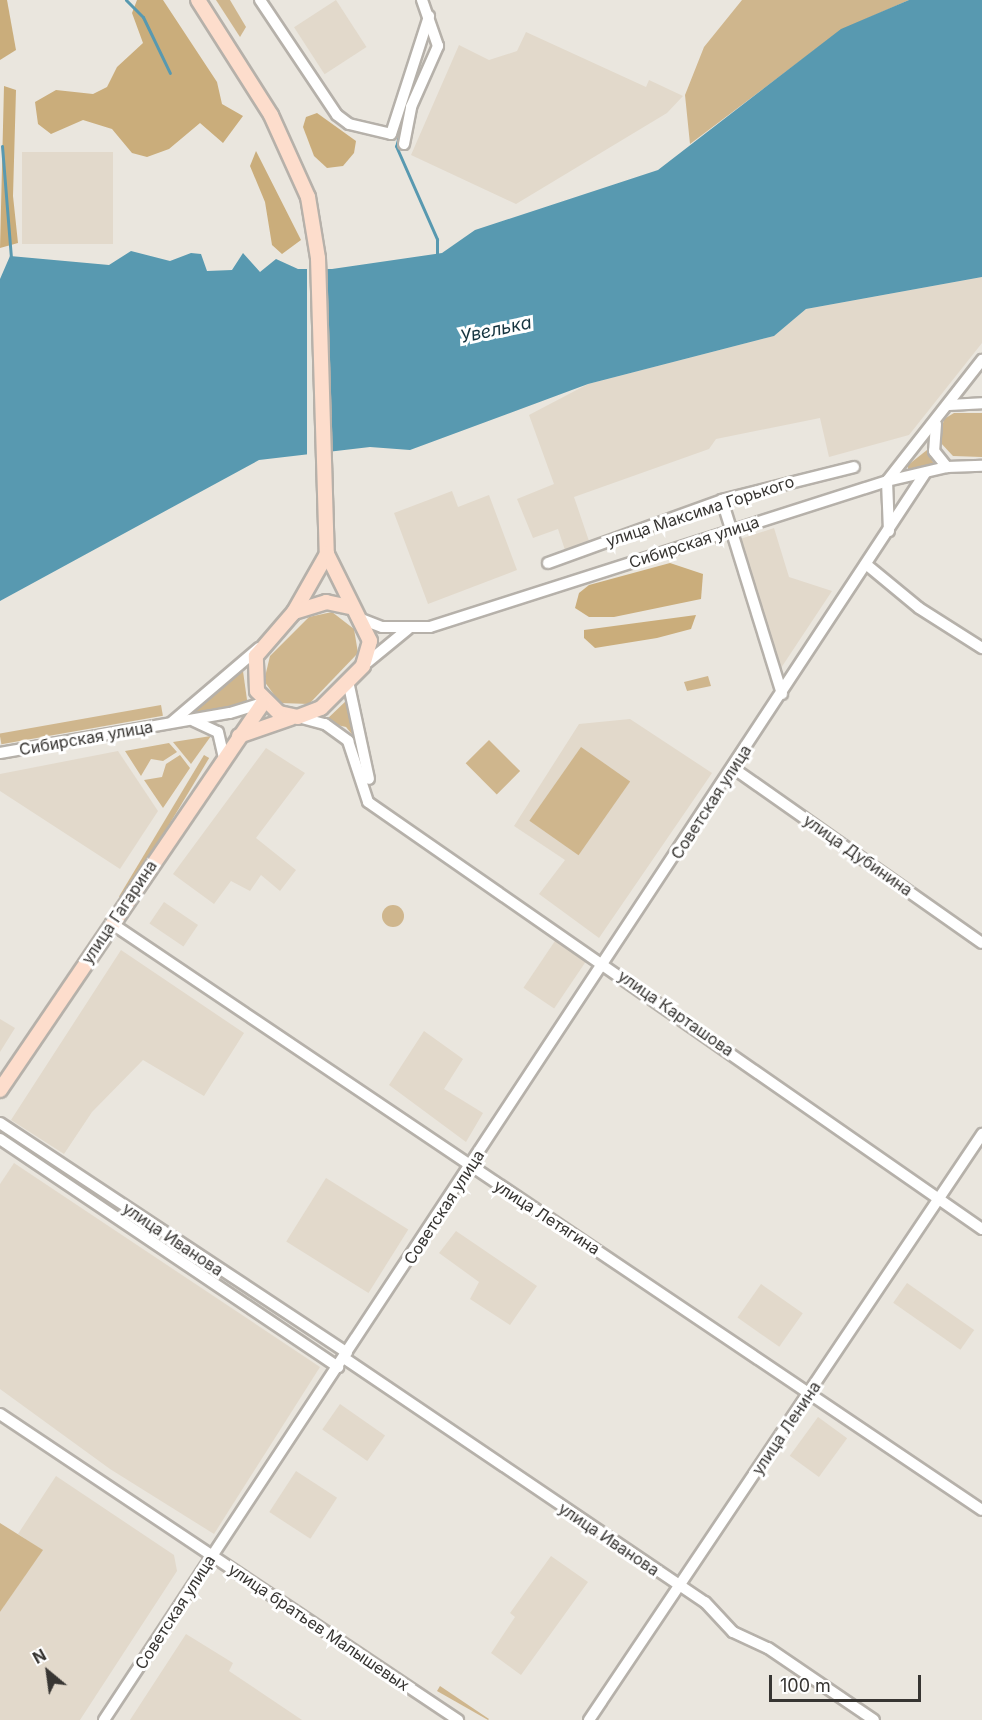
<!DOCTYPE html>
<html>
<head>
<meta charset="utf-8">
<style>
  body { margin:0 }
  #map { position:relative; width:982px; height:1720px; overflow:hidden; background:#eae6de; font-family:Inter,sans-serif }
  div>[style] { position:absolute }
  .built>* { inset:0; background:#e2d9cb; transform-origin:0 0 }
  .green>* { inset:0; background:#cfb68d; transform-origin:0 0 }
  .round { border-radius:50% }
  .forest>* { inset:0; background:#caad7b }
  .water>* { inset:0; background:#5899b0 }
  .pier>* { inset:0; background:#eae6de; transform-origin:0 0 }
  .stream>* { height:3px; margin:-1.5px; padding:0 1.5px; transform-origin:1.5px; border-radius:1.5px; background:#5899b0 }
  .roads { filter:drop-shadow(2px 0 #b6b1aa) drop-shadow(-2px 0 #b6b1aa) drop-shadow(0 2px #b6b1aa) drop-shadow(0 -2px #b6b1aa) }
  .minor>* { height:10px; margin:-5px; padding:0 5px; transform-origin:5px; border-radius:5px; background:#fff }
  .major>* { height:14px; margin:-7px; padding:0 7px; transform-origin:7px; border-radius:7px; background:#fdddcc }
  span { translate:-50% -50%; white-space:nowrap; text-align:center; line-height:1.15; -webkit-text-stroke:6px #fff; paint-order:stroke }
  .street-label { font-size:16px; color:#373532 }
  .water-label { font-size:18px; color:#15343f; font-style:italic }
  .north { position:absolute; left:18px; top:1642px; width:60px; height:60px; -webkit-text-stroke:4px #fff; paint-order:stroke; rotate:331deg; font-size:16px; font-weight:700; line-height:24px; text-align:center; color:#373532 }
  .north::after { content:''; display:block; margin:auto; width:21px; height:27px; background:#373532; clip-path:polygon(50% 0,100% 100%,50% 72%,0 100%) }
  .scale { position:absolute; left:769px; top:1675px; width:152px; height:27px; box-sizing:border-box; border:3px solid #373532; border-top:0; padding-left:8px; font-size:18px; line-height:21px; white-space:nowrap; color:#373532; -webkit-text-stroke:4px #fff; paint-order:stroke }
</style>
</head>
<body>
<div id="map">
  <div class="built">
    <div style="left:336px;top:0;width:56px;height:50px;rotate:57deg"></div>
    <div style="clip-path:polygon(526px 32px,646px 87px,649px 80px,683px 96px,667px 113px,516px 204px,411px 155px,459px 45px,489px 60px,517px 51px)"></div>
    <div style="left:22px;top:152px;width:91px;height:92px"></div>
    <div style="clip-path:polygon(982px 277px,982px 343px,909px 435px,829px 457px,820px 418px,716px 439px,709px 449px,574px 497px,590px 544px,566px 553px,558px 529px,533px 538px,517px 499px,554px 484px,529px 415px,588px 384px,774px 336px,806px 309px)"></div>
    <div style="clip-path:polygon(452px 491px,458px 507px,489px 495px,517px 570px,428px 604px,394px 513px)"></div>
    <div style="clip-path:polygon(774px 528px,789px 577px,832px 591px,779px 671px,740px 539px)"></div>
    <div style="clip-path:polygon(630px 719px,712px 773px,599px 938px,539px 894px,565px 860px,514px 826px,579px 724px)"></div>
    <div style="clip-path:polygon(266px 748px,305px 773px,256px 838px,296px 870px,280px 891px,261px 875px,250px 891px,231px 881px,214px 904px,173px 874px)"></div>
    <div style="clip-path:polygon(118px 751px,158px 811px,120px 869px,0 791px,0 774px)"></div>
    <div style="left:164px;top:902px;width:41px;height:26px;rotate:34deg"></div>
    <div style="left:557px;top:938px;width:37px;height:60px;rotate:34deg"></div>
    <div style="clip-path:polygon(121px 950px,244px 1033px,204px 1096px,143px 1060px,92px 1112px,64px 1154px,11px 1120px)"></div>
    <div style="clip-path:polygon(0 1019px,15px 1028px,0 1052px)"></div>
    <div style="clip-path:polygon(424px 1031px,463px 1059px,444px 1089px,483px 1113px,466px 1142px,389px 1085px)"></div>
    <div style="clip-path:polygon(14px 1163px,320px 1367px,214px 1534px,110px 1469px,0 1389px,0 1184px)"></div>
    <div style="left:326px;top:1178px;width:97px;height:75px;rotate:32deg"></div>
    <div style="clip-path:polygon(456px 1231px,537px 1286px,510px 1325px,470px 1299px,479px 1282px,439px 1253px)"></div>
    <div style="left:907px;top:1283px;width:82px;height:24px;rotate:35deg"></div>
    <div style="left:761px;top:1284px;width:51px;height:41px;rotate:35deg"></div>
    <div style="left:340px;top:1404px;width:55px;height:31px;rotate:35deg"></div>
    <div style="left:818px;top:1417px;width:36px;height:48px;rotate:36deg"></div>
    <div style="left:296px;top:1471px;width:49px;height:49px;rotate:33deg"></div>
    <div style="clip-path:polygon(56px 1476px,174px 1555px,177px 1571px,80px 1720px,0 1720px,0 1612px,42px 1550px,18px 1534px)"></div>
    <div style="clip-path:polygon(551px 1556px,588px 1582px,521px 1675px,491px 1653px,515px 1617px,510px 1613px)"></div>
    <div style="clip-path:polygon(186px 1634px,233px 1663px,229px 1671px,302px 1720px,130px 1720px)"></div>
  </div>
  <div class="green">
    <div style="clip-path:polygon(216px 0,230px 0,246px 27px,240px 37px)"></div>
    <div style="clip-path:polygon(742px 0,909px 0,841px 30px,690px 144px,685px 95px,704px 47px)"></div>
    <div style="clip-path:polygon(954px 413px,982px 413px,982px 457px,953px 456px,939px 441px,944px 419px)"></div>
    <div style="clip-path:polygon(927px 450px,935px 466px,908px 470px,908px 465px)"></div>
    <div style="clip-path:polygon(332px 612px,354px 629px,358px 653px,309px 704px,280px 703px,264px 681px,270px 656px,309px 617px)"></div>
    <div style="clip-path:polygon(242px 664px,248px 707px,187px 718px)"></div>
    <div style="clip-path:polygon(708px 676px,711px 686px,687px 691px,684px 682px)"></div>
    <div style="clip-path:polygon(348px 699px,355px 738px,346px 727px,324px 722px)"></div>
    <div style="left:161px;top:705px;width:11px;height:164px;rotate:80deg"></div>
    <div style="clip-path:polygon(211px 736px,191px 764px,173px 742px)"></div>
    <div style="left:489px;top:740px;width:44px;height:33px;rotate:45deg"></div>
    <div style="clip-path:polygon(169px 743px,177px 752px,163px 761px,151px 759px,141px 776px,125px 751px)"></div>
    <div style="left:581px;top:747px;width:60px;height:90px;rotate:35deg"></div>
    <div style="clip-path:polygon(180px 755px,190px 768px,163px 808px,144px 780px,162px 777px,166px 764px)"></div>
    <div style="left:204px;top:755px;width:6px;height:165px;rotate:31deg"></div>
    <div class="round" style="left:382px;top:905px;width:22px;height:22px"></div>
    <div style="clip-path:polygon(0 1523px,43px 1550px,0 1612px)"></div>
    <div style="clip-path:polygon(440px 1686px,489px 1719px,488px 1720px,437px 1691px)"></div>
  </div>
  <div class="forest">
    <div style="clip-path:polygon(0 0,7px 0,16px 50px,0 60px)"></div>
    <div style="clip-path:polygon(137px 0,163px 0,217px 82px,222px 104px,243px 116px,223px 143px,200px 123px,169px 149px,147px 157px,132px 153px,112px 129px,83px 120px,51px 134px,38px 124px,35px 102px,56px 90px,93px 94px,107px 87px,117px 67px,143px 43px,132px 13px)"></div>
    <div style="clip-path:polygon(4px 86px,16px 90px,13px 196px,18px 243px,0 248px)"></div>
    <div style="clip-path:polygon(317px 113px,356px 141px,354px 153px,343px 166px,327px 168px,314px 156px,303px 127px,306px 117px)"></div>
    <div style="clip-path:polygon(256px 151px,301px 240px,282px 254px,272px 245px,265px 202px,250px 166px)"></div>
    <div style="clip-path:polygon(670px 563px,703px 574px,701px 599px,614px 617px,589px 617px,575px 608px,579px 593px,589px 585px)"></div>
    <div style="clip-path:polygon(696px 615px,691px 629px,657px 638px,595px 648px,584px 638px,584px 630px)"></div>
  </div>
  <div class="water">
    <div style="clip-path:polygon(909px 0,982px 0,982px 277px,806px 309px,774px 336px,588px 384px,410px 450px,370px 447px,259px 460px,0 601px,0 279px,10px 256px,109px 265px,131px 251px,170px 261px,191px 253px,201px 254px,207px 271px,232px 270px,243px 253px,260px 272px,276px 259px,298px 269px,332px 269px,442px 253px,475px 230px,658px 170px,841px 29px)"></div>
  </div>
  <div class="pier">
    <div style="left:307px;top:266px;width:20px;height:189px"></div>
  </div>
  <div class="stream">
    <div style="left:126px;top:0;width:24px;rotate:45deg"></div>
    <div style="left:143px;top:17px;width:62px;rotate:64.3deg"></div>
    <div style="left:408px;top:102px;width:24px;rotate:-75deg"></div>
    <div style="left:404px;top:117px;width:30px;rotate:105deg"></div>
    <div style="left:396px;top:146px;width:102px;rotate:66.2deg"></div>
    <div style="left:437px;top:239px;width:17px;rotate:90deg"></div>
    <div style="left:2px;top:146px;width:112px;rotate:85.4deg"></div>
  </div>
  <div class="roads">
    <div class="minor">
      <div style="left:260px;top:0;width:138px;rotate:56.2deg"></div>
      <div style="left:337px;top:115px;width:15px;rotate:37deg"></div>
      <div style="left:349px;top:124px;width:43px;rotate:13.4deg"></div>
      <div style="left:391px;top:134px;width:124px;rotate:-72.1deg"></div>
      <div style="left:404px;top:144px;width:38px;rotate:-79deg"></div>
      <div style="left:411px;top:107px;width:67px;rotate:-66.1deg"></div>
      <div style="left:438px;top:46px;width:49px;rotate:-109.2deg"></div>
      <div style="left:949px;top:405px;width:33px;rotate:-3deg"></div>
      <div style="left:936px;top:424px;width:27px;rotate:94deg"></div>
      <div style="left:934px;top:451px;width:21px;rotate:51deg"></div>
      <div style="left:722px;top:500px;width:203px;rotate:72.8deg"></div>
      <div style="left:889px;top:531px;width:50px;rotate:-92.3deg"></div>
      <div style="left:887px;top:481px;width:154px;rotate:-51.9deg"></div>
      <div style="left:548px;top:563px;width:185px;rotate:-19.9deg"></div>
      <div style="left:722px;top:500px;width:136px;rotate:-14deg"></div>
      <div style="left:867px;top:565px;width:67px;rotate:39.6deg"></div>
      <div style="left:919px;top:608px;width:75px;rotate:32.4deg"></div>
      <div style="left:361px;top:619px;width:22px;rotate:21deg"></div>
      <div style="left:382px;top:627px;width:48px"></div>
      <div style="left:430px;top:627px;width:480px;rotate:-17.7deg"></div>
      <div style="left:887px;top:481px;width:62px;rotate:-13.1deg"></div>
      <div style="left:947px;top:467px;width:35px;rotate:-2deg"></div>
      <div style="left:363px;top:666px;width:58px;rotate:-39.4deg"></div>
      <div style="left:348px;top:681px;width:100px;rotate:77.9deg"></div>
      <div style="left:298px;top:717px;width:28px;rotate:15deg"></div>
      <div style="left:325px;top:724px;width:29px;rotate:36deg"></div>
      <div style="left:348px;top:741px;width:64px;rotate:71.8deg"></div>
      <div style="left:368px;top:802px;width:748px;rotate:34.82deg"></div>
      <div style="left:194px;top:721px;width:26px;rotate:25deg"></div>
      <div style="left:218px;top:732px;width:28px;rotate:77deg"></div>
      <div style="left:172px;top:722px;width:114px;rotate:-40.4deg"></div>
      <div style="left:0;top:753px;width:233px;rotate:-9.9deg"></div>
      <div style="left:230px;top:713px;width:34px;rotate:-17deg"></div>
      <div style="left:733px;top:768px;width:304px;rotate:35.1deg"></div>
      <div style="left:111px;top:923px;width:1050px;rotate:33.98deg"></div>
      <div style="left:0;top:1123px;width:416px;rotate:33.5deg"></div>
      <div style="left:0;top:1139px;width:408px;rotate:34deg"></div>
      <div style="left:344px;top:1358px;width:436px;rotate:34.1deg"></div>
      <div style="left:705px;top:1602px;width:41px;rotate:47deg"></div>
      <div style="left:733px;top:1632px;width:38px;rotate:25deg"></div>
      <div style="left:768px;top:1648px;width:128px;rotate:34.2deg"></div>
      <div style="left:0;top:1414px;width:551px;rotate:33.75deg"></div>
      <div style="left:104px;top:1720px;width:1494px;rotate:-56.63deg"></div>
      <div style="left:589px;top:1720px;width:706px;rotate:-56.15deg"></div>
    </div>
    <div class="major">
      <div style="left:198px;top:0;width:136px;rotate:57.6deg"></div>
      <div style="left:271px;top:115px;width:90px;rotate:65.7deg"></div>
      <div style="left:308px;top:197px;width:62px;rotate:80.7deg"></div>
      <div style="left:318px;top:258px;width:296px;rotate:88.3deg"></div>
      <div style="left:327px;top:554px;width:97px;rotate:63.7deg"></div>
      <div style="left:370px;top:641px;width:26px;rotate:106deg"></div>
      <div style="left:363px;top:666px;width:59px;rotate:135deg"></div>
      <div style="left:321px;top:708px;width:25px;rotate:159deg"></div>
      <div style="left:298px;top:717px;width:19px;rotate:-168deg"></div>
      <div style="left:279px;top:713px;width:31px;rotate:-135deg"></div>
      <div style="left:257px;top:691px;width:35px;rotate:-92deg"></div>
      <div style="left:256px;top:656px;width:58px;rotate:-49.2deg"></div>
      <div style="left:294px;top:612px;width:67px;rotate:-60.4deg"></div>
      <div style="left:294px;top:612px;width:34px;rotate:-17deg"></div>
      <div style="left:326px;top:602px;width:24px;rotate:12deg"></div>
      <div style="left:239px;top:736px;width:55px;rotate:-19.1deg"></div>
      <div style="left:0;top:1090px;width:468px;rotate:-55.8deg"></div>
    </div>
  </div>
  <div class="street-label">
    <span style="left:700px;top:511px;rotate:-18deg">улица Максима Горького</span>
    <span style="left:694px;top:542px;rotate:-18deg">Сибирская улица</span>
    <span style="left:86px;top:738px;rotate:-10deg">Сибирская улица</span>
    <span style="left:711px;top:802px;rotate:-57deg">Советская улица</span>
    <span style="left:858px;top:855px;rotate:35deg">улица Дубинина</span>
    <span style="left:119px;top:912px;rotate:-56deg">улица Гагарина</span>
    <span style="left:676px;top:1013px;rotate:35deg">улица Карташова</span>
    <span style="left:444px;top:1207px;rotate:-57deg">Советская улица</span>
    <span style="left:547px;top:1217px;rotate:33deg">улица Летягина</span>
    <span style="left:173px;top:1239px;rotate:34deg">улица Иванова</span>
    <span style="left:786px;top:1428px;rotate:-56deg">улица Ленина</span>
    <span style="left:609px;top:1539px;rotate:34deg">улица Иванова</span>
    <span style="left:175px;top:1612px;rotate:-57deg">Советская улица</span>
    <span style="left:319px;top:1627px;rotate:34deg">улица братьев Малышевых</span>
  </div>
  <div class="water-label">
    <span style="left:496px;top:330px;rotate:-12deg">Увелька</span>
  </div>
  <div class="north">N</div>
  <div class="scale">100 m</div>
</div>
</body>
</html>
